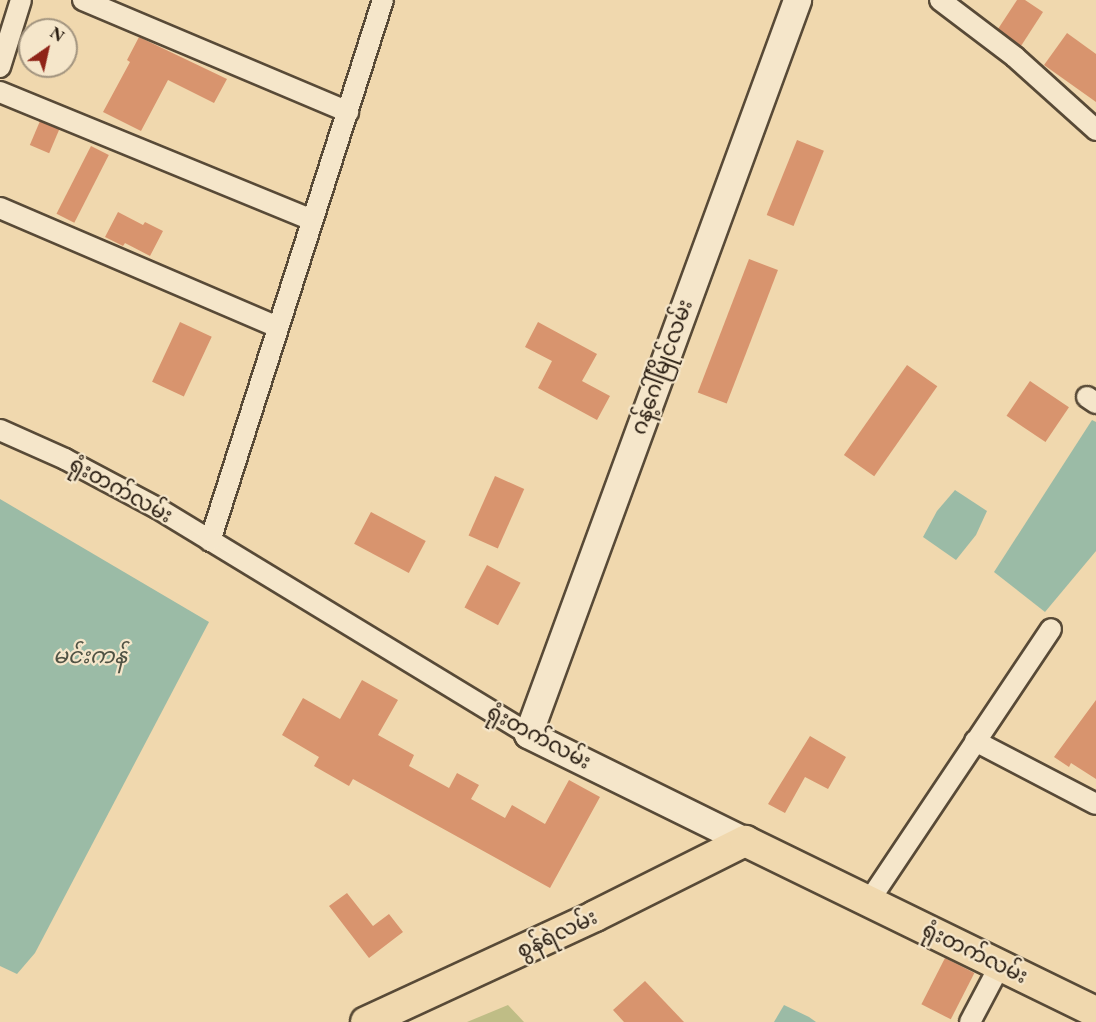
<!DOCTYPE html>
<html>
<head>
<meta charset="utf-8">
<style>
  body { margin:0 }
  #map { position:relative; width:1096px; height:1022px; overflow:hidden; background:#f0d8ae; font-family:"EB Garamond","Noto Sans Myanmar",serif }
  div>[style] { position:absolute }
  .green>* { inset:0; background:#bfbd86 }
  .water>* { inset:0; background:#9bbba6 }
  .building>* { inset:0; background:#d8946e; transform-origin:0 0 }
  .roads { filter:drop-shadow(2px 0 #584a37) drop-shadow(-2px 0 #584a37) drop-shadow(0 2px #584a37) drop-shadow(0 -2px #584a37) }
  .street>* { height:20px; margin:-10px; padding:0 10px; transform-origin:10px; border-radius:10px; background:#f5e6ca }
  .secondary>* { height:27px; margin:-13.5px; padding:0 13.5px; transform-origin:13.5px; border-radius:13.5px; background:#f5e6ca }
  .primary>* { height:30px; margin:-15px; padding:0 15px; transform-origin:15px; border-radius:15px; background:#f0d8ae }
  span { translate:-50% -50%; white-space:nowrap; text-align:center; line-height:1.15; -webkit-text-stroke:4.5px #f5e6ca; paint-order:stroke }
  .street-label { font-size:21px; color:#261a0f }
  .water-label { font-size:22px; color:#4f5244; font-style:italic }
  .north { position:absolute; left:18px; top:18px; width:60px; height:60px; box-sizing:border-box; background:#f5e6ca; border:2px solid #a2947f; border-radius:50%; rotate:34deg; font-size:16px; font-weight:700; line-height:24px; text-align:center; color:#261a0f }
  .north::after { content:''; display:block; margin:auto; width:21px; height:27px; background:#8f2418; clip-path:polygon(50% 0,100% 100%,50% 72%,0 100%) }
</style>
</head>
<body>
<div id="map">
  <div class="green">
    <div style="clip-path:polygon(508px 1005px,524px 1022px,467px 1022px)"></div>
  </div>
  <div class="water">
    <div style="clip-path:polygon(1092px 420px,1096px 422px,1096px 551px,1045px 612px,994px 572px)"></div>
    <div style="clip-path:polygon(955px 490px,987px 511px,976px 535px,956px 560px,923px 537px,937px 511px)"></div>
    <div style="clip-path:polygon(0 499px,209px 622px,35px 953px,17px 974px,0 966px)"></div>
    <div style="clip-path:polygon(784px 1005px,809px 1017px,816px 1022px,774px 1022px)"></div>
  </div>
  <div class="building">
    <div style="clip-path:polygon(1017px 0,1025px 0,1043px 12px,1021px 46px,998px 29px)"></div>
    <div style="clip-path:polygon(1067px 33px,1096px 54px,1096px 102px,1044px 65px)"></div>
    <div style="clip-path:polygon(139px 37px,227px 79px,214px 103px,168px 80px,141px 131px,103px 112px,130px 62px,127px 60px)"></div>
    <div style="left:40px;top:121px;width:21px;height:26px;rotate:23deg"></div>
    <div style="left:797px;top:140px;width:29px;height:81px;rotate:22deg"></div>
    <div style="left:91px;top:146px;width:20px;height:76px;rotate:27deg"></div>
    <div style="clip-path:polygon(118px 212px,143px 225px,145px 222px,163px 231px,150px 256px,125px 243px,123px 246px,105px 237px)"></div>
    <div style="left:749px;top:259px;width:31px;height:143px;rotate:21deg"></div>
    <div style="left:180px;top:322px;width:35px;height:66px;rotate:25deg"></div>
    <div style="clip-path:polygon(538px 322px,597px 354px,582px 381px,610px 396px,597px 420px,538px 388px,552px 361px,525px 347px)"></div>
    <div style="left:907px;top:365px;width:37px;height:110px;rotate:35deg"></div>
    <div style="left:1030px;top:381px;width:47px;height:42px;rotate:34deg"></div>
    <div style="left:495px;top:476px;width:32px;height:65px;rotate:24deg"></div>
    <div style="left:371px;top:512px;width:62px;height:36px;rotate:28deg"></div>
    <div style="left:487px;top:565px;width:38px;height:48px;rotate:28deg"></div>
    <div style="clip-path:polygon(362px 680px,398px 700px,378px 735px,414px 755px,409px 766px,449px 788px,457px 773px,479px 785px,471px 799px,505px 818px,512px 805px,545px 824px,569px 780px,600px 797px,550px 888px,353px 779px,349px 786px,314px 766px,319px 757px,282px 735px,303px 698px,340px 719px)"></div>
    <div style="clip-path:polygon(1096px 700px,1096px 779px,1071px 763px,1069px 767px,1054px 757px)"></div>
    <div style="clip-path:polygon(810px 736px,846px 757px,828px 789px,805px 777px,785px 813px,768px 804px)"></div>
    <div style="clip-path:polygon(347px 893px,373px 926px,389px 914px,403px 932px,369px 958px,329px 906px)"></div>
    <div style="left:945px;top:958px;width:33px;height:52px;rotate:27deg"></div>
    <div style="clip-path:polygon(645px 981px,684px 1022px,624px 1022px,613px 1010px)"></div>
  </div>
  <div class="roads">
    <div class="street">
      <div style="left:83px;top:0;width:288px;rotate:22.9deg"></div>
      <div style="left:940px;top:0;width:94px;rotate:37.2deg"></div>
      <div style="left:1015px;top:57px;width:109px;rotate:42deg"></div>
      <div style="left:0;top:67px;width:70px;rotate:-72.6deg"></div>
      <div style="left:0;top:92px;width:337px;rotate:22.3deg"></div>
      <div style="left:0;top:208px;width:302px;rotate:23.2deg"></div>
      <div style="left:1087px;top:397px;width:11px;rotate:34deg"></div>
      <div style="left:0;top:430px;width:71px;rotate:24deg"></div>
      <div style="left:65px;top:459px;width:104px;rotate:28deg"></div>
      <div style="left:157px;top:508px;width:434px;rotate:31.3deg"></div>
      <div style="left:210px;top:541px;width:568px;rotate:-72.27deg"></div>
      <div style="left:975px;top:741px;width:136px;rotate:27.5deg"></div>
      <div style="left:869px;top:901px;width:327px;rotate:-56.2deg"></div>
      <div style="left:970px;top:1022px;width:64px;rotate:-62.2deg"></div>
    </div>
    <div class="secondary">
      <div style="left:745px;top:841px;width:242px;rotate:-153.8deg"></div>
      <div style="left:528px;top:734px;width:782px;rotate:-69.87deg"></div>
    </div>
    <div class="primary">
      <div style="left:366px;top:1022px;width:252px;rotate:-24.8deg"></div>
      <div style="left:595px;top:916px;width:168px;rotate:-26.6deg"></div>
      <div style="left:745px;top:841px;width:390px;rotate:26deg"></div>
    </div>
  </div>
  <div class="street-label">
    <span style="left:662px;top:367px;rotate:-70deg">ဂန့်ဂေါ်မြိုင်လမ်း</span>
    <span style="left:121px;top:490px;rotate:29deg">ရုံးတက်လမ်း</span>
    <span style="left:539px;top:737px;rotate:28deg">ရုံးတက်လမ်း</span>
    <span style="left:557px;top:934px;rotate:-25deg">စွန်ရဲလမ်း</span>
    <span style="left:975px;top:953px;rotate:26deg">ရုံးတက်လမ်း</span>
  </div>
  <div class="water-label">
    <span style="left:90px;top:656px">မင်းကန်</span>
  </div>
  <div class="north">N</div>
</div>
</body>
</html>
